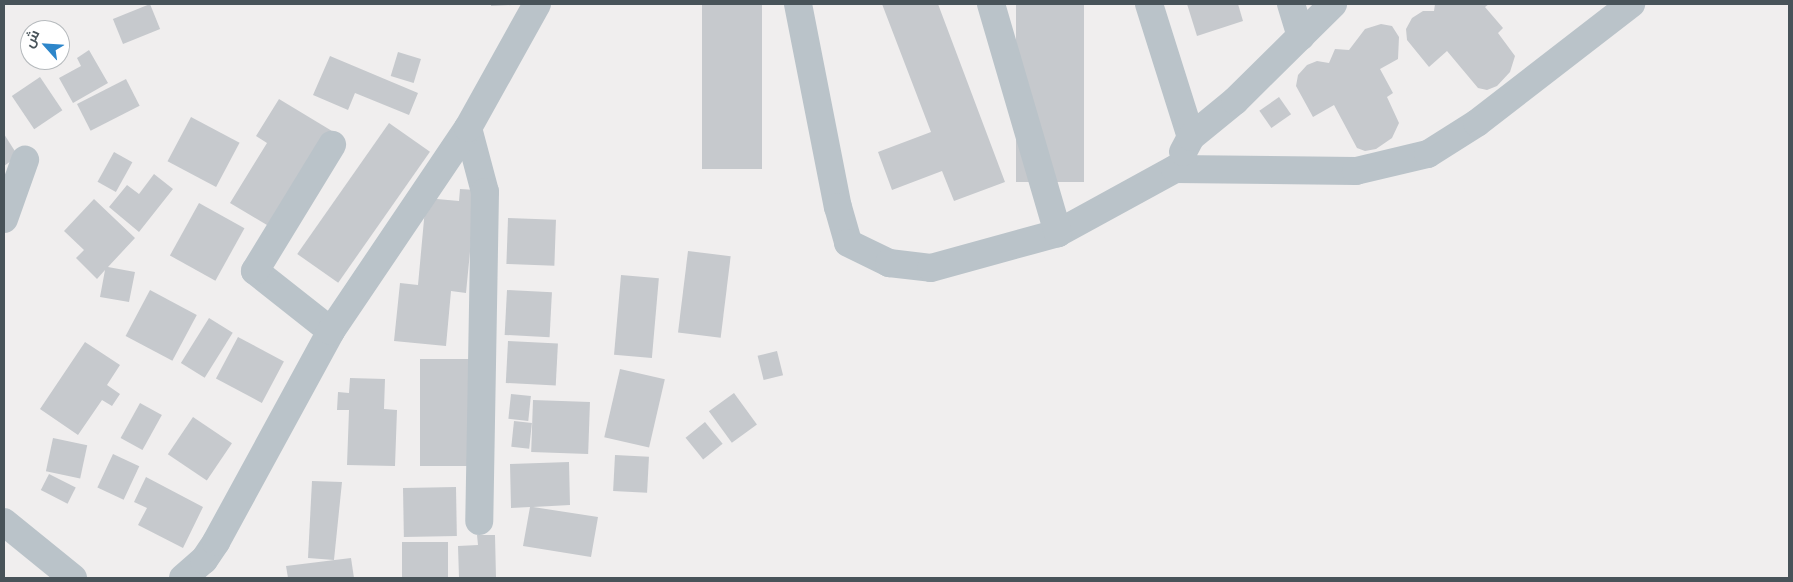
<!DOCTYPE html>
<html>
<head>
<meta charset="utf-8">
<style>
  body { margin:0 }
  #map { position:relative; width:1793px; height:582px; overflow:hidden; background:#f0eeee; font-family:"Varela Round",Cairo,sans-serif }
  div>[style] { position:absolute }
  .building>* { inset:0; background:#c6c9cd; transform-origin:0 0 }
  .minor>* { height:28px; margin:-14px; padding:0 14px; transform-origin:14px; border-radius:14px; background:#bac3c9 }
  span { translate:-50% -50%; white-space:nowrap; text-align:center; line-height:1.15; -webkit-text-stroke:4px #fff; paint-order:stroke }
  .frame { position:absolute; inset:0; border:5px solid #485359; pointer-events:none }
  .north { position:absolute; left:20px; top:20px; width:50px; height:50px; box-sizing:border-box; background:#fff; border:1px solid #b6babd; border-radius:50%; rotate:296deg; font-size:14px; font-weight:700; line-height:20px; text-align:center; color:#485359 }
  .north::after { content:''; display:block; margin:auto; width:18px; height:22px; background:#2d86ca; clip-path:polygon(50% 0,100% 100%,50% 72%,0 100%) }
</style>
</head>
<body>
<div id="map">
  <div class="building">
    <div style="left:150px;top:4px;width:27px;height:40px;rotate:68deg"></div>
    <div style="clip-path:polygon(491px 4px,512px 4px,512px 5px,491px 6px)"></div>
    <div style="left:702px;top:4px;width:60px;height:165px"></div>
    <div style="clip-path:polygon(882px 4px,938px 4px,1005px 182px,954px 201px,942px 171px,892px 190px,878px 152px,931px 132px)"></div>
    <div style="left:1016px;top:4px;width:68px;height:178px"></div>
    <div style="clip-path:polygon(1187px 4px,1238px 4px,1243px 21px,1197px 36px)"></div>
    <div style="clip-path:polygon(1435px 4px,1489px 4px,1485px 7px,1503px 28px,1498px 33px,1515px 56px,1510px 72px,1497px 86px,1487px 90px,1478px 88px,1447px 51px,1429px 67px,1407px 40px,1406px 29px,1412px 18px,1423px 11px,1434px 11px)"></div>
    <div style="clip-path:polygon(1381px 24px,1392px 26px,1399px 37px,1398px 59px,1380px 69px,1393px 93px,1387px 97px,1399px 123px,1392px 138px,1376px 149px,1365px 151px,1357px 148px,1334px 105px,1313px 117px,1296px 86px,1298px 75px,1307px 65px,1317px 61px,1329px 63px,1335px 49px,1349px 50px,1365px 29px)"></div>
    <div style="clip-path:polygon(89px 50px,108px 83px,73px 103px,59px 78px,81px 66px,77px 58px)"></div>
    <div style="left:398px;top:52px;width:24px;height:25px;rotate:17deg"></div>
    <div style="clip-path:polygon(330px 56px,418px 93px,409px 115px,355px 93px,348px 110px,313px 95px)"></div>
    <div style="left:40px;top:77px;width:40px;height:34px;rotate:56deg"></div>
    <div style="left:126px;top:79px;width:30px;height:55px;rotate:63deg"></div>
    <div style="left:1279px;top:97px;width:21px;height:24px;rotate:55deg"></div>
    <div style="clip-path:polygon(279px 99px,332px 131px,272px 228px,230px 203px,267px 143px,256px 136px)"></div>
    <div style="left:191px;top:117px;width:55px;height:50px;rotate:28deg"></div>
    <div style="left:389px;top:123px;width:50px;height:160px;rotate:35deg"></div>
    <div style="clip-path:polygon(4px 134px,18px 156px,4px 166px)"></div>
    <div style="left:114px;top:152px;width:21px;height:34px;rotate:29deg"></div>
    <div style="clip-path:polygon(154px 174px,173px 189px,139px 232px,109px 207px,127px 185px,139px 194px)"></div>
    <div style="clip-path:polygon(460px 189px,476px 190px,466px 293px,451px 291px,446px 346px,394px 341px,400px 283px,418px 285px,426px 198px,459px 201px)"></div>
    <div style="clip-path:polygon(94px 199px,135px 238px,108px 267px,135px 272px,129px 302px,100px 297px,105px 270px,97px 279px,76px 258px,84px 250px,64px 231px)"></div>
    <div style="left:199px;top:203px;width:52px;height:60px;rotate:29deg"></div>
    <div style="left:508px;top:218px;width:48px;height:46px;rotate:2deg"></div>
    <div style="left:688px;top:251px;width:43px;height:82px;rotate:7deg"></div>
    <div style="left:621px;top:275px;width:38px;height:80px;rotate:5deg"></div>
    <div style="left:150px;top:290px;width:53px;height:52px;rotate:28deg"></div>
    <div style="left:507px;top:290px;width:45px;height:45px;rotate:3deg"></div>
    <div style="left:209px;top:318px;width:28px;height:53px;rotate:32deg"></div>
    <div style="left:238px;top:337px;width:52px;height:47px;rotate:28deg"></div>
    <div style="left:508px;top:341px;width:50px;height:42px;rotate:3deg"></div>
    <div style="clip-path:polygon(85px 342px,120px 365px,107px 385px,120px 394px,112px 406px,102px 400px,78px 435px,40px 409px)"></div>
    <div style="left:777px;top:351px;width:25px;height:20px;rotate:76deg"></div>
    <div style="left:420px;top:359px;width:50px;height:107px"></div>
    <div style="left:620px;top:369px;width:46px;height:70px;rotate:13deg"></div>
    <div style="clip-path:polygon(350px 378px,385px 379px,384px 409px,397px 410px,395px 466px,347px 465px,349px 410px,337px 410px,338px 392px,349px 393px)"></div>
    <div style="left:734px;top:393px;width:39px;height:31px;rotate:54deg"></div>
    <div style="left:511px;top:394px;width:20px;height:25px;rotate:6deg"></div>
    <div style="left:533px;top:400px;width:57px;height:52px;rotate:2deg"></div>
    <div style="left:140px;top:403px;width:25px;height:40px;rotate:29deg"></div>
    <div style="left:193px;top:417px;width:47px;height:45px;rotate:34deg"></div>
    <div style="left:514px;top:421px;width:18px;height:26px;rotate:6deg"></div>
    <div style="left:705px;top:422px;width:28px;height:25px;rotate:51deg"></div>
    <div style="left:53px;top:438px;width:35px;height:34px;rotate:12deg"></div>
    <div style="left:113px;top:454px;width:29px;height:37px;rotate:25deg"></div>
    <div style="left:615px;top:455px;width:34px;height:36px;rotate:3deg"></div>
    <div style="clip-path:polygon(569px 462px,570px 505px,533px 507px,598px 517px,591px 557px,523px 546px,530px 507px,511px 508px,510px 464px)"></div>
    <div style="left:49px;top:474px;width:30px;height:18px;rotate:27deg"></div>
    <div style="clip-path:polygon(146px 477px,203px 507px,183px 548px,138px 525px,147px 508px,134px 502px)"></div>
    <div style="clip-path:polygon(312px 481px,342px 482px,334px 560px,308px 558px)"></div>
    <div style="left:456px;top:487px;width:49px;height:53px;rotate:89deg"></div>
    <div style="clip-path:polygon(477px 535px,495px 535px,496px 578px,459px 578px,458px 546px,478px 545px)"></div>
    <div style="left:402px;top:542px;width:46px;height:36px"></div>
    <div style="clip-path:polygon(351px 558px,354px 578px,288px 578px,286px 566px)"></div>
  </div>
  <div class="minor">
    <div style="left:798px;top:4px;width:207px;rotate:78.9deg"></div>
    <div style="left:838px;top:207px;width:37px;rotate:74deg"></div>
    <div style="left:848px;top:243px;width:46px;rotate:26deg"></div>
    <div style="left:889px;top:263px;width:42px;rotate:6.8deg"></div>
    <div style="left:931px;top:268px;width:132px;rotate:-15.4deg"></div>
    <div style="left:1058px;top:233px;width:133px;rotate:-28.7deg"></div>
    <div style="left:1175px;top:169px;width:181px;rotate:0.6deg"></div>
    <div style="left:1356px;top:171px;width:74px;rotate:-13.3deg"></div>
    <div style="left:1428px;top:154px;width:58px;rotate:-32.3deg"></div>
    <div style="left:1477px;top:123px;width:195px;rotate:-37.7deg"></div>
    <div style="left:991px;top:4px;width:239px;rotate:73.7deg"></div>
    <div style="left:1149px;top:4px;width:139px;rotate:72.5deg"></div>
    <div style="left:1191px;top:137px;width:17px;rotate:118deg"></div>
    <div style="left:1291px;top:4px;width:34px;rotate:73deg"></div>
    <div style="left:468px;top:128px;width:66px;rotate:75.1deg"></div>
    <div style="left:485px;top:192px;width:329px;rotate:91deg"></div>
    <div style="left:1191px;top:137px;width:57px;rotate:-39.3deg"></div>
    <div style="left:1235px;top:101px;width:138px;rotate:-44.7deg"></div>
    <div style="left:4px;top:219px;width:63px;rotate:-70.4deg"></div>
    <div style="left:331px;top:331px;width:97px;rotate:-141.7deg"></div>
    <div style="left:255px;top:271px;width:148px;rotate:-58.6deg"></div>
    <div style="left:4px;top:522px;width:89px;rotate:39.1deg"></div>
    <div style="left:183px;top:578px;width:28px;rotate:-41deg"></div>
    <div style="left:204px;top:560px;width:22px;rotate:-56deg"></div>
    <div style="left:216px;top:542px;width:240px;rotate:-61.4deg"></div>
    <div style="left:331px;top:331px;width:245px;rotate:-56deg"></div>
    <div style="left:468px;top:128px;width:142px;rotate:-60.9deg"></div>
  </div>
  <div class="frame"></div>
  <div class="north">ش</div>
</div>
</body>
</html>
